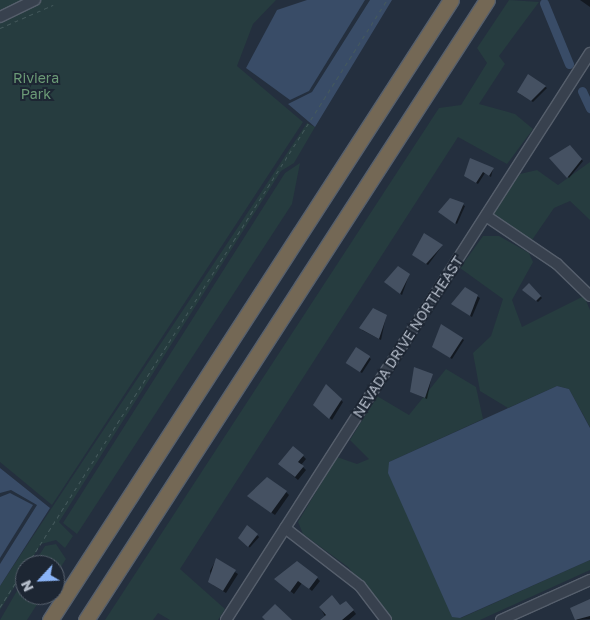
<!DOCTYPE html>
<html>
<head>
<meta charset="utf-8">
<style>
  body { margin:0 }
  #map { position:relative; width:590px; height:620px; overflow:hidden; background:#242f3e; font-family:"Golos Text",sans-serif }
  div>[style] { position:absolute }
  .green>* { inset:0; background:#263c3f }
  .water>* { inset:0; background:#394c67 }
  .shadow>* { inset:0; background:#0007; transform-origin:0 0 }
  .canal>* { height:9px; margin:-4.5px; padding:0 4.5px; transform-origin:4.5px; border-radius:4.5px; background:#394c67 }
  .building>* { inset:0; background:#455162; transform-origin:0 0 }
  .path>* { height:1px; margin-top:-0.5px; transform-origin:0; background:repeating-linear-gradient(90deg,#44595c 0 4px,transparent 0 8px) }
  .roads { filter:drop-shadow(1px 0 #565f6c) drop-shadow(-1px 0 #565f6c) drop-shadow(0 1px #565f6c) drop-shadow(0 -1px #565f6c) }
  .minor>* { height:10px; margin:-5px; padding:0 5px; transform-origin:5px; border-radius:5px; background:#38414e }
  .highway>* { height:15px; margin:-7.5px; padding:0 7.5px; transform-origin:7.5px; border-radius:7.5px; background:#746855 }
  span { translate:-50% -50%; white-space:nowrap; text-align:center; line-height:1.15; -webkit-text-stroke:4px #1d2633; paint-order:stroke }
  .park-label { font-size:14px; color:#6b9a76 }
  .street-label { font-size:14px; color:#b4bcc9 }
  .north { position:absolute; left:15px; top:555px; width:50px; height:50px; box-sizing:border-box; background:#1d2633; border:1px solid #59626f; border-radius:50%; rotate:245deg; font-size:14px; font-weight:700; line-height:20px; text-align:center; color:#b4bcc9 }
  .north::after { content:''; display:block; margin:auto; width:18px; height:22px; background:#8ab4f8; clip-path:polygon(50% 0,100% 100%,50% 72%,0 100%) }
</style>
</head>
<body>
<div id="map">
  <div class="green">
    <div style="clip-path:polygon(0 0,276px 0,253px 24px,237px 66px,303px 122px,52px 505px,0 462px)"></div>
    <div style="clip-path:polygon(509px 0,539px 2px,499px 56px,505px 64px,479px 104px,515px 114px,533px 129px,507px 164px,458px 137px,180px 569px,225px 609px,218px 620px,170px 620px,158px 613px,153px 620px,105px 620px,439px 108px,461px 105px,487px 63px,477px 48px)"></div>
    <div style="clip-path:polygon(307px 123px,315px 127px,294px 163px,281px 171px,59px 522px,73px 536px,65px 548px,56px 540px,41px 544px,0 610px,0 586px)"></div>
    <div style="clip-path:polygon(590px 162px,590px 220px,570px 201px,554px 208px,532px 240px,493px 213px,520px 174px,537px 170px,558px 185px)"></div>
    <div style="clip-path:polygon(300px 163px,292px 204px,77px 534px,63px 523px,285px 173px)"></div>
    <div style="clip-path:polygon(483px 236px,499px 236px,529px 253px,533px 262px,512px 300px,522px 327px,584px 296px,590px 310px,590px 427px,569px 389px,557px 386px,508px 408px,480px 391px,473px 353px,491px 336px,503px 299px,460px 268px)"></div>
    <div style="clip-path:polygon(446px 369px,476px 387px,483px 419px,389px 462px,452px 616px,461px 618px,590px 560px,590px 570px,480px 620px,392px 620px,348px 567px,303px 534px,298px 522px,337px 457px,357px 464px,369px 459px,350px 440px,377px 396px,409px 415px)"></div>
    <div style="clip-path:polygon(56px 544px,66px 559px,55px 576px,55px 565px,33px 565px,45px 546px)"></div>
    <div style="clip-path:polygon(25px 577px,25px 595px,43px 595px,27px 620px,0 620px)"></div>
  </div>
  <div class="water">
    <div style="clip-path:polygon(307px 0,365px 0,309px 91px,290px 100px,246px 68px,277px 10px)"></div>
    <div style="clip-path:polygon(370px 0,392px 0,315px 127px,288px 104px,312px 92px)"></div>
    <div style="clip-path:polygon(557px 386px,569px 389px,590px 428px,590px 560px,460px 618px,452px 617px,388px 473px,389px 462px)"></div>
    <div style="clip-path:polygon(0 468px,50px 508px,0 586px,0 564px,37px 505px,11px 490px,0 493px)"></div>
    <div style="clip-path:polygon(10px 493px,33px 505px,0 558px,0 497px)"></div>
  </div>
  <div class="shadow">
    <div style="clip-path:polygon(580px 0,590px 0,590px 7px)"></div>
    <div style="clip-path:polygon(528px 76px,547px 88px,533px 102px,520px 94px)"></div>
    <div style="clip-path:polygon(569px 147px,583px 161px,569px 178px,551px 159px)"></div>
    <div style="clip-path:polygon(471px 159px,493px 169px,491px 177px,485px 173px,478px 184px,468px 178px)"></div>
    <div style="clip-path:polygon(451px 200px,465px 206px,457px 224px,441px 214px)"></div>
    <div style="clip-path:polygon(442px 246px,428px 265px,416px 257px)"></div>
    <div style="clip-path:polygon(409px 275px,402px 295px,387px 284px)"></div>
    <div style="clip-path:polygon(529px 285px,542px 298px,538px 302px,525px 292px)"></div>
    <div style="clip-path:polygon(466px 289px,480px 298px,472px 317px,455px 306px)"></div>
    <div style="clip-path:polygon(386px 316px,381px 340px,362px 330px)"></div>
    <div style="clip-path:polygon(441px 325px,464px 340px,452px 359px,435px 348px)"></div>
    <div style="clip-path:polygon(356px 348px,371px 359px,362px 373px,349px 365px)"></div>
    <div style="clip-path:polygon(432px 375px,427px 399px,411px 392px)"></div>
    <div style="clip-path:polygon(326px 386px,343px 402px,332px 420px,314px 404px)"></div>
    <div style="clip-path:polygon(303px 456px,306px 459px,301px 465px,306px 470px,298px 480px,283px 467px)"></div>
    <div style="clip-path:polygon(286px 492px,289px 495px,275px 515px,252px 499px)"></div>
    <div style="left:248px;top:527px;width:15px;height:14px;rotate:42deg"></div>
    <div style="clip-path:polygon(216px 560px,238px 574px,226px 593px,213px 585px,210px 571px)"></div>
    <div style="clip-path:polygon(317px 578px,320px 581px,312px 591px,302px 583px,294px 594px,279px 582px)"></div>
    <div style="clip-path:polygon(590px 600px,590px 619px,577px 620px,572px 608px)"></div>
    <div style="clip-path:polygon(349px 605px,356px 614px,349px 620px,327px 620px,320px 607px)"></div>
  </div>
  <div class="canal">
    <div style="left:544px;top:3px;width:66px;rotate:67.7deg"></div>
    <div style="left:582px;top:91px;width:19px;rotate:65deg"></div>
  </div>
  <div class="building">
    <div style="clip-path:polygon(528px 74px,546px 86px,531px 101px,517px 92px)"></div>
    <div style="clip-path:polygon(570px 145px,582px 159px,567px 178px,549px 158px)"></div>
    <div style="clip-path:polygon(470px 158px,494px 168px,489px 176px,483px 172px,476px 183px,464px 176px)"></div>
    <div style="clip-path:polygon(450px 198px,464px 203px,455px 224px,438px 212px)"></div>
    <div style="clip-path:polygon(424px 233px,443px 245px,426px 264px,412px 255px)"></div>
    <div style="clip-path:polygon(398px 266px,410px 274px,400px 294px,384px 282px)"></div>
    <div style="clip-path:polygon(529px 283px,541px 296px,536px 301px,522px 290px)"></div>
    <div style="clip-path:polygon(465px 287px,478px 295px,470px 316px,451px 304px)"></div>
    <div style="clip-path:polygon(373px 308px,387px 315px,379px 339px,359px 328px)"></div>
    <div style="clip-path:polygon(441px 324px,463px 338px,450px 358px,432px 347px)"></div>
    <div style="left:356px;top:347px;width:17px;height:19px;rotate:33deg"></div>
    <div style="clip-path:polygon(414px 367px,433px 374px,425px 398px,410px 392px)"></div>
    <div style="clip-path:polygon(326px 384px,342px 399px,329px 419px,313px 405px)"></div>
    <div style="clip-path:polygon(293px 446px,304px 455px,298px 462px,304px 466px,295px 477px,278px 464px)"></div>
    <div style="clip-path:polygon(267px 477px,287px 491px,271px 513px,247px 496px)"></div>
    <div style="clip-path:polygon(247px 525px,258px 534px,248px 547px,238px 538px)"></div>
    <div style="clip-path:polygon(216px 558px,236px 570px,223px 591px,208px 582px)"></div>
    <div style="clip-path:polygon(297px 561px,318px 577px,309px 589px,298px 581px,290px 592px,274px 579px)"></div>
    <div style="clip-path:polygon(332px 595px,340px 605px,346px 601px,354px 610px,342px 620px,320px 620px,326px 615px,319px 607px)"></div>
    <div style="clip-path:polygon(590px 599px,590px 616px,575px 620px,570px 608px)"></div>
    <div style="clip-path:polygon(275px 604px,292px 620px,265px 620px,262px 617px)"></div>
  </div>
  <div class="path">
    <div style="left:0;top:28px;width:58px;rotate:-23.5deg"></div>
    <div style="left:27px;top:565px;width:670px;rotate:-57.5deg"></div>
    <div style="left:0;top:607px;width:46px;rotate:-57.3deg"></div>
  </div>
  <div class="roads">
    <div class="minor">
      <div style="left:0;top:17px;width:39px;rotate:-26deg"></div>
      <div style="left:486px;top:216px;width:86px;rotate:34.1deg"></div>
      <div style="left:557px;top:264px;width:46px;rotate:44.1deg"></div>
      <div style="left:285px;top:528px;width:95px;rotate:37.7deg"></div>
      <div style="left:360px;top:586px;width:43px;rotate:52.6deg"></div>
      <div style="left:226px;top:620px;width:674px;rotate:-57.3deg"></div>
      <div style="left:501px;top:620px;width:98px;rotate:-24.2deg"></div>
    </div>
    <div class="highway">
      <div style="left:50px;top:620px;width:738px;rotate:-57.11deg"></div>
      <div style="left:86px;top:620px;width:738px;rotate:-57.11deg"></div>
    </div>
  </div>
  <div class="park-label">
    <span style="left:36px;top:86px">Riviera<br>Park</span>
  </div>
  <div class="street-label">
    <span style="left:408px;top:337px;rotate:-57deg">NEVADA DRIVE NORTHEAST</span>
  </div>
  <div class="north">N</div>
</div>
</body>
</html>
